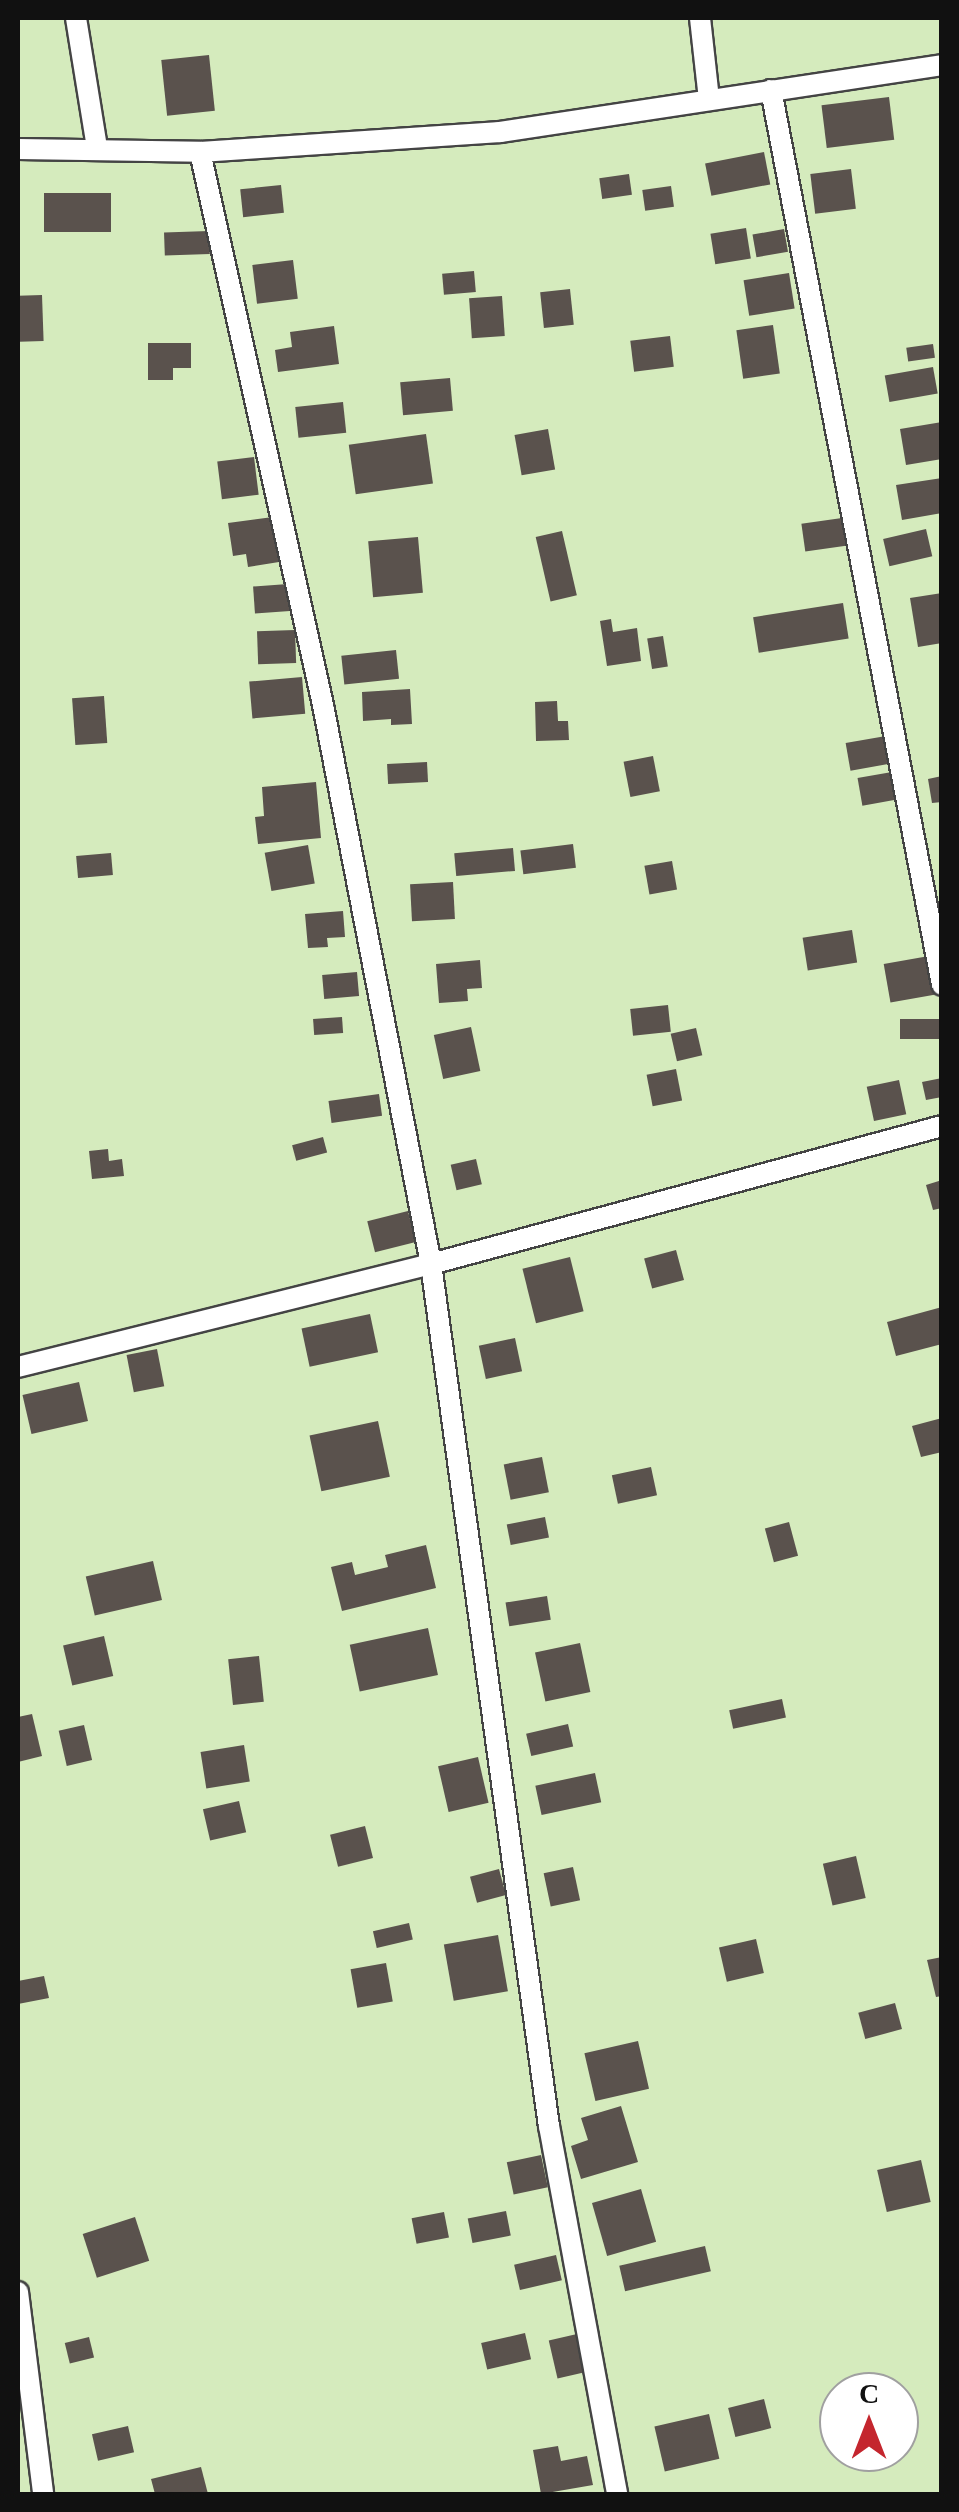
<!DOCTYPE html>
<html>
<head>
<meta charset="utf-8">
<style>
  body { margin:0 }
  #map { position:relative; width:959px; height:2512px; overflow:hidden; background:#fffdf5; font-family:"Times New Roman",serif }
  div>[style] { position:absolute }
  .green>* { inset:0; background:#d5ebbd }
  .building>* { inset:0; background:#5a524d; transform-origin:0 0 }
  .roads { filter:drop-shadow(2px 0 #444) drop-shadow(-2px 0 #444) drop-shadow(0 2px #444) drop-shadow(0 -2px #444) }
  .lane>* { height:20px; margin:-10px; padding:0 10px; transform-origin:10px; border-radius:10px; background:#fff }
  span { translate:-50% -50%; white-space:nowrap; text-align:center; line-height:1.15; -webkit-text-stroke:10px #fff; paint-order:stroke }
  .frame { position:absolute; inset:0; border:20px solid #111; pointer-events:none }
  .north { position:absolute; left:819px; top:2372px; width:100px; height:100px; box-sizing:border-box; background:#fff; border:2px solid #a0a0a0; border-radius:50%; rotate:0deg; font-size:28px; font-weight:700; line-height:40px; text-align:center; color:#111 }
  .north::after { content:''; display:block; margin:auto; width:35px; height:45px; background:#c4262e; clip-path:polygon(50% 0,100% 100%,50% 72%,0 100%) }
</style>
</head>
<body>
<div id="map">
  <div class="green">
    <div style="clip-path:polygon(evenodd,18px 18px,941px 18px,941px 2494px,18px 2494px,18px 18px,839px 2392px,899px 2392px,899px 2452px,839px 2452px,839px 2392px)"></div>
  </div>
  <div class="building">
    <div style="left:209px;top:55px;width:56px;height:48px;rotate:84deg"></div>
    <div style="left:889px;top:97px;width:43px;height:68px;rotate:83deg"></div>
    <div style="left:764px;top:152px;width:33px;height:60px;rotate:79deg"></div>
    <div style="left:851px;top:169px;width:40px;height:41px;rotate:83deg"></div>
    <div style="left:629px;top:174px;width:21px;height:30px;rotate:82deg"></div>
    <div style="left:281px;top:185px;width:28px;height:41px;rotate:84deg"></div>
    <div style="left:671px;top:186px;width:21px;height:29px;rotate:82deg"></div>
    <div style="left:44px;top:193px;width:67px;height:39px"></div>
    <div style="left:746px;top:228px;width:31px;height:36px;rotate:81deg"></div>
    <div style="left:784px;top:229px;width:23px;height:32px;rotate:80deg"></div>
    <div style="left:209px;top:231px;width:23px;height:45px;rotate:88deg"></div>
    <div style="left:293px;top:260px;width:39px;height:41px;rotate:83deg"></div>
    <div style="left:474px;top:271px;width:21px;height:32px;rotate:85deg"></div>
    <div style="left:789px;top:273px;width:36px;height:46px;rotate:81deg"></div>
    <div style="left:570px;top:289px;width:36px;height:30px;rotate:84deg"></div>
    <div style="left:42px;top:295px;width:46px;height:24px;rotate:88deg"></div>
    <div style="left:502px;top:296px;width:40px;height:33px;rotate:86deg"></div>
    <div style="left:773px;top:325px;width:49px;height:37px;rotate:82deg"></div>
    <div style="clip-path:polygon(334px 326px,339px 364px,278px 372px,275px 350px,292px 347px,290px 332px)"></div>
    <div style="left:670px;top:336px;width:31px;height:40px;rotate:83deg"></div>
    <div style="clip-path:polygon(148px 343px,191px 343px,191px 368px,173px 368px,173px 380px,148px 380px)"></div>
    <div style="left:933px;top:344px;width:14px;height:27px;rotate:82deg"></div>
    <div style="left:933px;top:367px;width:27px;height:49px;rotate:80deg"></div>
    <div style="left:450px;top:378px;width:33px;height:50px;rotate:85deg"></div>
    <div style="left:343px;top:402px;width:31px;height:48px;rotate:84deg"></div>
    <div style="clip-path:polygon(942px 422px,942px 459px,906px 465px,900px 429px)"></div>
    <div style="left:548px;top:429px;width:41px;height:34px;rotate:80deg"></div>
    <div style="left:426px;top:434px;width:50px;height:78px;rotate:82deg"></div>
    <div style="left:254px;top:457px;width:38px;height:37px;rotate:83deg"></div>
    <div style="clip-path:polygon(942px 478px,942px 513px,902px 520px,896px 485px)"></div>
    <div style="clip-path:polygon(273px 517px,279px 562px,248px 567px,246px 554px,233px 556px,228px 523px)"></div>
    <div style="left:842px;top:518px;width:28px;height:41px;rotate:82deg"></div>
    <div style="left:926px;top:529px;width:28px;height:44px;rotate:77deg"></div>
    <div style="left:562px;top:531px;width:66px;height:27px;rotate:77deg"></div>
    <div style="left:418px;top:537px;width:56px;height:50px;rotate:85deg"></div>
    <div style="left:288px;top:584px;width:27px;height:35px;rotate:86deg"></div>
    <div style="clip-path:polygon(942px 593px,942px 643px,918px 647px,910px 598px)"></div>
    <div style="left:843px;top:603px;width:36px;height:91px;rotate:81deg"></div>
    <div style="clip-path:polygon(611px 619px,613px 632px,637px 628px,641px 661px,607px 666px,600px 621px)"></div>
    <div style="left:295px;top:630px;width:33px;height:38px;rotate:88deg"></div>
    <div style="left:663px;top:636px;width:31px;height:16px;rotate:81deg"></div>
    <div style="left:396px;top:650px;width:29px;height:55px;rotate:84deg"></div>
    <div style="left:302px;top:677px;width:37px;height:53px;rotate:85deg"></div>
    <div style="clip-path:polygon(410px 689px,412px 724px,391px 725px,391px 719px,363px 721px,362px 692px)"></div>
    <div style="left:104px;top:696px;width:47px;height:32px;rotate:86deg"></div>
    <div style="clip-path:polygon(557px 701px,558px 721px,568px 721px,569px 740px,536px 741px,535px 702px)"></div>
    <div style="left:886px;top:736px;width:28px;height:41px;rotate:80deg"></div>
    <div style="left:653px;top:756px;width:36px;height:30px;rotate:79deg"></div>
    <div style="left:427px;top:762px;width:20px;height:40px;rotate:87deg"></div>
    <div style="left:892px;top:772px;width:28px;height:35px;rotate:80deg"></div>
    <div style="clip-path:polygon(942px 776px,942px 802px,932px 803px,928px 779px)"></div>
    <div style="clip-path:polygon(316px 782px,321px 838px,258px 844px,255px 817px,264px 816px,262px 787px)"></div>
    <div style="left:573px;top:844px;width:24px;height:53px;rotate:83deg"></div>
    <div style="left:308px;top:845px;width:39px;height:44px;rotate:80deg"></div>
    <div style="left:513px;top:848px;width:23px;height:59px;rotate:85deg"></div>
    <div style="left:111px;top:853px;width:22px;height:35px;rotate:85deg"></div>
    <div style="left:672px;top:861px;width:29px;height:28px;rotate:80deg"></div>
    <div style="left:453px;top:882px;width:37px;height:43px;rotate:87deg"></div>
    <div style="clip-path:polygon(343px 911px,345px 937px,327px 938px,328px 947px,308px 948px,305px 914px)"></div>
    <div style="left:852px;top:930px;width:33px;height:50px;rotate:81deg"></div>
    <div style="left:929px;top:956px;width:39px;height:46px;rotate:80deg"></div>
    <div style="clip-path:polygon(480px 960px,482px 988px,467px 989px,468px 1001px,439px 1003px,436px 964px)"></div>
    <div style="left:357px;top:972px;width:24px;height:35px;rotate:85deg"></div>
    <div style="left:668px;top:1005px;width:27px;height:38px;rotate:84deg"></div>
    <div style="left:342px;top:1017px;width:16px;height:29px;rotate:86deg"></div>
    <div style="left:942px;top:1019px;width:20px;height:42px;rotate:90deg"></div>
    <div style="left:471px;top:1027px;width:45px;height:38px;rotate:78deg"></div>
    <div style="left:696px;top:1028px;width:28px;height:26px;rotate:77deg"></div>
    <div style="left:676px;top:1069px;width:32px;height:30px;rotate:79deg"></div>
    <div style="clip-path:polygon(942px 1078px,942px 1097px,926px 1100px,922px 1082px)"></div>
    <div style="left:899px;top:1080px;width:35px;height:33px;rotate:78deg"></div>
    <div style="left:379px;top:1094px;width:22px;height:51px;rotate:82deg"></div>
    <div style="left:323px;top:1137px;width:16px;height:32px;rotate:75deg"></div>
    <div style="clip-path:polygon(108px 1149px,109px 1161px,122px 1159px,124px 1176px,92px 1179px,89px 1151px)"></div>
    <div style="left:476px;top:1159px;width:26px;height:26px;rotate:77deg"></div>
    <div style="clip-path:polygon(942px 1180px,942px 1208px,933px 1210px,926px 1185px)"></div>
    <div style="left:408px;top:1211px;width:32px;height:42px;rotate:76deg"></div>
    <div style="left:676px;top:1250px;width:31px;height:33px;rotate:75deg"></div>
    <div style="left:570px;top:1257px;width:56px;height:49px;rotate:76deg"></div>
    <div style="clip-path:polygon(942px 1307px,942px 1344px,896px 1356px,887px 1322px)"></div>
    <div style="left:370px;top:1314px;width:39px;height:70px;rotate:78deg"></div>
    <div style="left:515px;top:1338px;width:34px;height:37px;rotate:78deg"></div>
    <div style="left:157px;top:1349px;width:38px;height:31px;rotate:79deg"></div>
    <div style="left:79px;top:1382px;width:40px;height:58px;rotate:77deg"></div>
    <div style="clip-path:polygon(942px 1418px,942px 1452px,921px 1457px,912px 1426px)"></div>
    <div style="left:378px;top:1421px;width:57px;height:70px;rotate:78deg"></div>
    <div style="left:542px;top:1457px;width:36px;height:39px;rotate:79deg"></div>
    <div style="left:651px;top:1467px;width:29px;height:40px;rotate:78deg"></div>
    <div style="left:545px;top:1517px;width:21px;height:39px;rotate:79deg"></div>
    <div style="left:789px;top:1522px;width:35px;height:25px;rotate:75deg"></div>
    <div style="clip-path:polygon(426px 1545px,436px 1588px,342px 1611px,331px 1567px,352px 1562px,355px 1575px,388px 1567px,385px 1555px)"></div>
    <div style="left:153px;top:1561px;width:40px;height:69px;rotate:77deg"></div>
    <div style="left:547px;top:1596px;width:24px;height:42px;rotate:81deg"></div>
    <div style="left:428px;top:1628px;width:48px;height:80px;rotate:78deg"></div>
    <div style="left:104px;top:1636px;width:41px;height:42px;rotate:77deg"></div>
    <div style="left:580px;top:1643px;width:50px;height:46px;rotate:78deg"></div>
    <div style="left:259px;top:1656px;width:46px;height:31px;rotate:84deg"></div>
    <div style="left:782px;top:1699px;width:19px;height:54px;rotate:78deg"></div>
    <div style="clip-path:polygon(32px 1714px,42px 1756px,18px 1762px,18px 1717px)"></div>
    <div style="left:568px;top:1724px;width:23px;height:43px;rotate:77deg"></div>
    <div style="left:84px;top:1725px;width:36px;height:26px;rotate:77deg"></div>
    <div style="left:244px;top:1745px;width:37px;height:44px;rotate:81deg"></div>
    <div style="left:478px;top:1757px;width:47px;height:41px;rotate:77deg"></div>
    <div style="left:595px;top:1773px;width:30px;height:61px;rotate:78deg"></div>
    <div style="left:239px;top:1801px;width:32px;height:37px;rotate:77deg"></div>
    <div style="left:365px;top:1826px;width:33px;height:36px;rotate:76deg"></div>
    <div style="left:856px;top:1856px;width:43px;height:34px;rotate:77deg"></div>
    <div style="left:573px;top:1867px;width:34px;height:30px;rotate:78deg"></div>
    <div style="left:499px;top:1869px;width:27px;height:30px;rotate:75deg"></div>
    <div style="left:409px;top:1923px;width:17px;height:37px;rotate:77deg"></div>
    <div style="left:498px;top:1935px;width:57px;height:55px;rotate:80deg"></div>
    <div style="left:756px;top:1939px;width:35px;height:38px;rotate:77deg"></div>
    <div style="clip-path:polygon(942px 1957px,942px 1996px,936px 1997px,927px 1960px)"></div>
    <div style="left:386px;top:1963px;width:39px;height:36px;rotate:80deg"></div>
    <div style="clip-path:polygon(44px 1976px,49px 1998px,18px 2004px,18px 1981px)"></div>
    <div style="left:895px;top:2003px;width:27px;height:38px;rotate:75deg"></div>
    <div style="left:638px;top:2041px;width:49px;height:55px;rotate:77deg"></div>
    <div style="clip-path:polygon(621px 2106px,638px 2162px,581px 2179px,571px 2146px,588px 2140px,581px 2118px)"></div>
    <div style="left:541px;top:2155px;width:33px;height:35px;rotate:78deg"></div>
    <div style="left:921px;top:2160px;width:43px;height:45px;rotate:77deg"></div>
    <div style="left:641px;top:2189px;width:55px;height:51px;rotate:74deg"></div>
    <div style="left:506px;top:2211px;width:25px;height:39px;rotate:79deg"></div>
    <div style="left:444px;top:2212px;width:26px;height:33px;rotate:79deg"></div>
    <div style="left:135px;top:2217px;width:46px;height:55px;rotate:72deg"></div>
    <div style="left:705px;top:2246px;width:26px;height:88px;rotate:77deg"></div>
    <div style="left:556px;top:2255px;width:26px;height:43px;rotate:77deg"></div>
    <div style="left:525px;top:2333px;width:27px;height:45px;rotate:77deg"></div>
    <div style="left:577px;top:2334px;width:39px;height:29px;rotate:77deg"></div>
    <div style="left:89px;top:2337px;width:21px;height:25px;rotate:76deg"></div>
    <div style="left:764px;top:2399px;width:30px;height:37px;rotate:76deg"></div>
    <div style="left:709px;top:2414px;width:46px;height:56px;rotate:77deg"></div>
    <div style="left:128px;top:2426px;width:27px;height:37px;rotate:77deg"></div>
    <div style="clip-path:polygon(558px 2446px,561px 2461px,587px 2456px,593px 2485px,541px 2494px,533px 2450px)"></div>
    <div style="clip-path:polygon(201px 2467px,208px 2494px,155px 2494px,151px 2479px)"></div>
  </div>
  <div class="roads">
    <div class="lane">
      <div style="left:76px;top:18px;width:132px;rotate:80.8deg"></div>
      <div style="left:700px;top:18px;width:81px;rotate:83.7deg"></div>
      <div style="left:771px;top:90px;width:911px;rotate:79.18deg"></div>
      <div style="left:18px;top:149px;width:182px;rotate:0.9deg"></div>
      <div style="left:200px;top:152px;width:301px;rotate:-3.8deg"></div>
      <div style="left:500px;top:132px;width:447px;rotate:-8.6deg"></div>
      <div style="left:200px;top:152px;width:567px;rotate:77.46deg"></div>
      <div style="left:323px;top:705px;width:569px;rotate:79.07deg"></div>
      <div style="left:431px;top:1264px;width:870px;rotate:82.21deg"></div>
      <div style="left:549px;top:2126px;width:374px;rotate:79.5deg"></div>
      <div style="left:18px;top:1367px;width:426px;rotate:-14deg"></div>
      <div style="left:431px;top:1264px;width:529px;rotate:-15.11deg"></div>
      <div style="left:18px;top:2292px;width:204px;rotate:82.9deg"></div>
    </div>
  </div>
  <div class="frame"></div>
  <div class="north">С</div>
</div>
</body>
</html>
